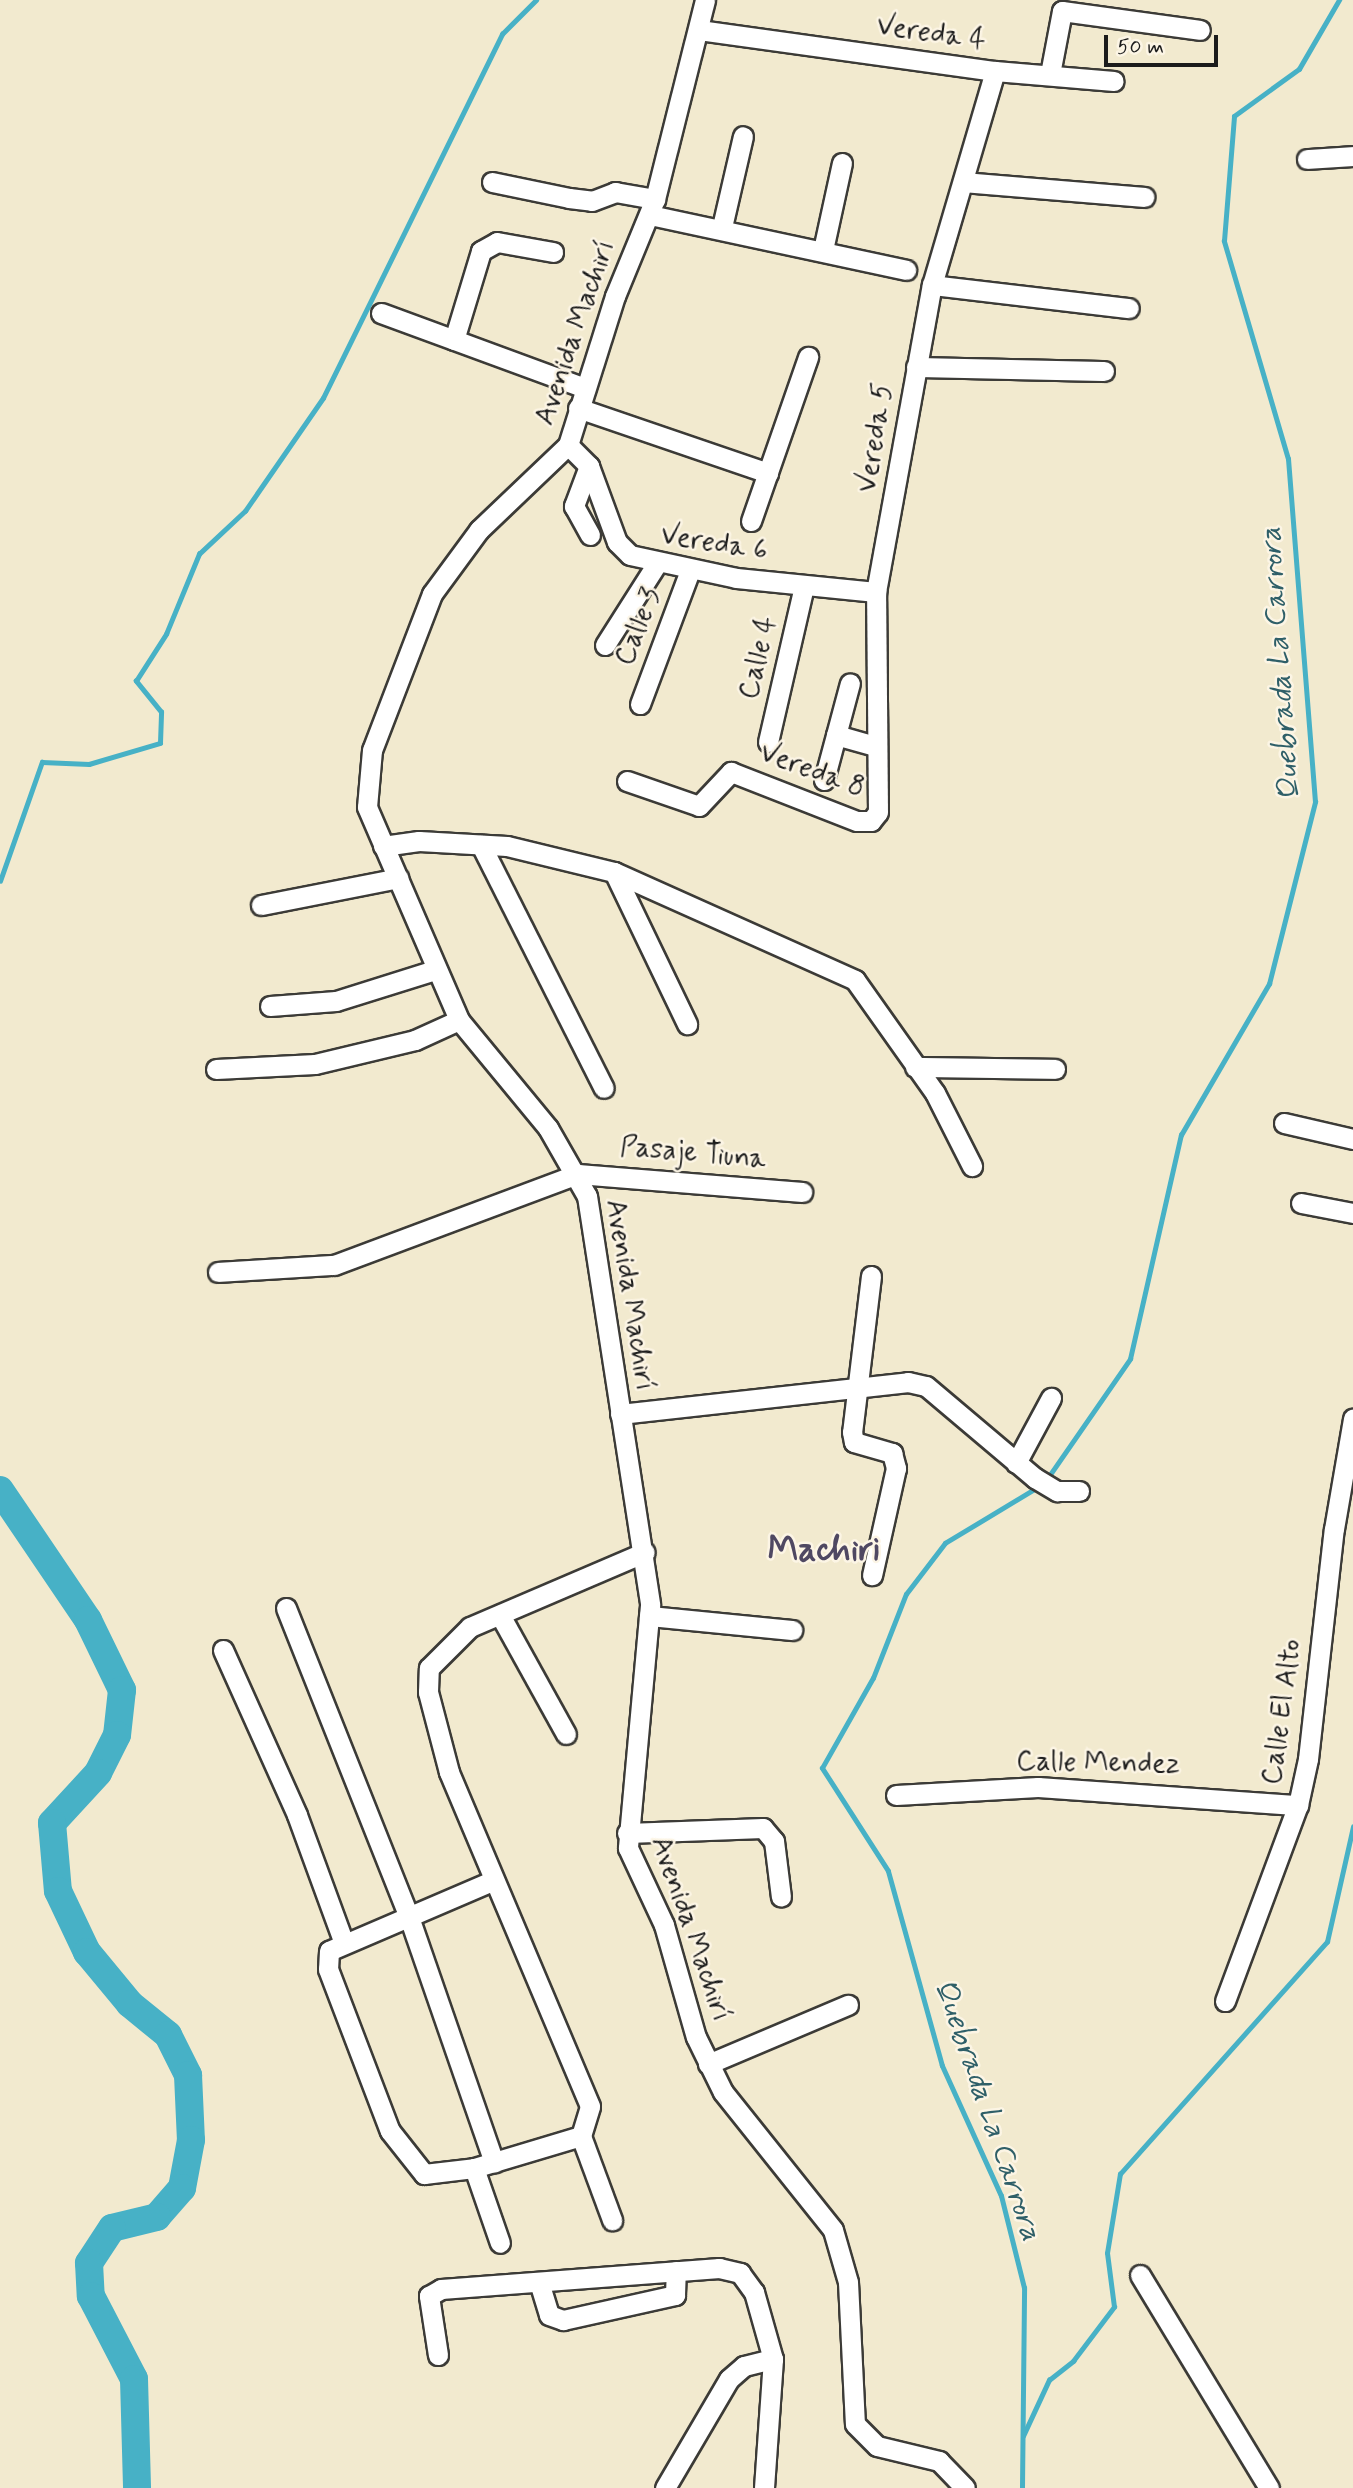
<!DOCTYPE html>
<html>
<head>
<meta charset="utf-8">
<style>
  body { margin:0 }
  #map { position:relative; width:1353px; height:2488px; overflow:hidden; background:#f2eacf; font-family:Mynerve,sans-serif }
  div>[style] { position:absolute }
  .stream>* { height:4.5px; margin:-2.25px; padding:0 2.25px; transform-origin:2.25px; border-radius:2.25px; background:#47b1c6 }
  .river>* { height:28px; margin:-14px; padding:0 14px; transform-origin:14px; border-radius:14px; background:#47b1c6 }
  .roads { filter:drop-shadow(2px 0 #3c3b37) drop-shadow(-2px 0 #3c3b37) drop-shadow(0 2px #3c3b37) drop-shadow(0 -2px #3c3b37) }
  .minor>* { height:19px; margin:-9.5px; padding:0 9.5px; transform-origin:9.5px; border-radius:9.5px; background:#fff }
  span { translate:-50% -50%; white-space:nowrap; text-align:center; line-height:1.15; -webkit-text-stroke:5px #fcf5e5; paint-order:stroke }
  .street-label { font-size:28px; color:#1c1c1c }
  .water-label { font-size:30px; color:#2f5f68; font-style:italic }
  .district-label { font-size:35px; color:#4f4862; font-weight:700 }
  .scale { position:absolute; left:1104px; top:35px; width:114px; height:32px; box-sizing:border-box; border:4px solid #1c1c1c; border-top:0; padding-left:9px; font-size:21px; line-height:24px; white-space:nowrap; color:#1c1c1c; -webkit-text-stroke:5px #fcf5e5; paint-order:stroke }
</style>
</head>
<body>
<div id="map">
  <div class="stream">
    <div style="left:0;top:881px;width:126px;rotate:-70.6deg"></div>
    <div style="left:42px;top:762px;width:47px;rotate:2.4deg"></div>
    <div style="left:89px;top:764px;width:74px;rotate:-16.5deg"></div>
    <div style="left:160px;top:743px;width:31px;rotate:-88deg"></div>
    <div style="left:161px;top:712px;width:40px;rotate:-129deg"></div>
    <div style="left:136px;top:681px;width:56px;rotate:-57.4deg"></div>
    <div style="left:166px;top:634px;width:87px;rotate:-67.6deg"></div>
    <div style="left:199px;top:554px;width:63px;rotate:-43.1deg"></div>
    <div style="left:245px;top:511px;width:137px;rotate:-55.4deg"></div>
    <div style="left:323px;top:398px;width:406px;rotate:-63.8deg"></div>
    <div style="left:502px;top:34px;width:48px;rotate:-45deg"></div>
    <div style="left:1047px;top:1479px;width:146px;rotate:-55.3deg"></div>
    <div style="left:1130px;top:1359px;width:230px;rotate:-77.2deg"></div>
    <div style="left:1181px;top:1135px;width:175px;rotate:-59.8deg"></div>
    <div style="left:1269px;top:984px;width:188px;rotate:-75.8deg"></div>
    <div style="left:1315px;top:802px;width:344px;rotate:-94.5deg"></div>
    <div style="left:1288px;top:459px;width:227px;rotate:-106.4deg"></div>
    <div style="left:1224px;top:241px;width:125px;rotate:-85.4deg"></div>
    <div style="left:1234px;top:116px;width:80px;rotate:-35.9deg"></div>
    <div style="left:1299px;top:69px;width:80px;rotate:-59.9deg"></div>
    <div style="left:1023px;top:2436px;width:62px;rotate:-65.1deg"></div>
    <div style="left:1049px;top:2380px;width:31px;rotate:-38deg"></div>
    <div style="left:1073px;top:2361px;width:68px;rotate:-52.8deg"></div>
    <div style="left:1114px;top:2307px;width:54px;rotate:-97.4deg"></div>
    <div style="left:1107px;top:2253px;width:80px;rotate:-80.7deg"></div>
    <div style="left:1120px;top:2174px;width:311px;rotate:-48.3deg"></div>
    <div style="left:1327px;top:1942px;width:118px;rotate:-77.3deg"></div>
    <div style="left:1022px;top:2488px;width:200px;rotate:-89.4deg"></div>
    <div style="left:1024px;top:2288px;width:95px;rotate:-104deg"></div>
    <div style="left:1001px;top:2196px;width:143px;rotate:-114.4deg"></div>
    <div style="left:942px;top:2066px;width:202px;rotate:-105.5deg"></div>
    <div style="left:888px;top:1871px;width:122px;rotate:-122.7deg"></div>
    <div style="left:822px;top:1768px;width:103px;rotate:-60.5deg"></div>
    <div style="left:873px;top:1678px;width:90px;rotate:-68.6deg"></div>
    <div style="left:906px;top:1594px;width:64px;rotate:-52.6deg"></div>
    <div style="left:945px;top:1543px;width:109px;rotate:-31.1deg"></div>
  </div>
  <div class="river">
    <div style="left:0;top:1490px;width:157px;rotate:55.9deg"></div>
    <div style="left:88px;top:1620px;width:78px;rotate:64.1deg"></div>
    <div style="left:122px;top:1690px;width:45px;rotate:96.3deg"></div>
    <div style="left:117px;top:1735px;width:42px;rotate:116.6deg"></div>
    <div style="left:98px;top:1773px;width:68px;rotate:132.6deg"></div>
    <div style="left:52px;top:1823px;width:68px;rotate:85deg"></div>
    <div style="left:58px;top:1891px;width:68px;rotate:64.6deg"></div>
    <div style="left:87px;top:1952px;width:67px;rotate:50.4deg"></div>
    <div style="left:130px;top:2004px;width:49px;rotate:39.2deg"></div>
    <div style="left:168px;top:2035px;width:45px;rotate:63.4deg"></div>
    <div style="left:188px;top:2075px;width:65px;rotate:87.4deg"></div>
    <div style="left:191px;top:2140px;width:49px;rotate:100.6deg"></div>
    <div style="left:182px;top:2188px;width:38px;rotate:131deg"></div>
    <div style="left:157px;top:2217px;width:46px;rotate:166.3deg"></div>
    <div style="left:112px;top:2228px;width:42px;rotate:123.3deg"></div>
    <div style="left:89px;top:2263px;width:33px;rotate:87deg"></div>
    <div style="left:91px;top:2296px;width:93px;rotate:62.6deg"></div>
    <div style="left:134px;top:2379px;width:109px;rotate:88.4deg"></div>
  </div>
  <div class="roads">
    <div class="minor">
      <div style="left:705px;top:0;width:205px;rotate:104.1deg"></div>
      <div style="left:655px;top:199px;width:105px;rotate:112.4deg"></div>
      <div style="left:615px;top:296px;width:156px;rotate:107.5deg"></div>
      <div style="left:568px;top:445px;width:123px;rotate:136.3deg"></div>
      <div style="left:479px;top:530px;width:79px;rotate:126.3deg"></div>
      <div style="left:432px;top:594px;width:167px;rotate:111deg"></div>
      <div style="left:372px;top:750px;width:57px;rotate:95deg"></div>
      <div style="left:367px;top:807px;width:232px;rotate:66.6deg"></div>
      <div style="left:459px;top:1020px;width:140px;rotate:50.5deg"></div>
      <div style="left:548px;top:1128px;width:78px;rotate:60.2deg"></div>
      <div style="left:587px;top:1196px;width:414px;rotate:81.2deg"></div>
      <div style="left:650px;top:1605px;width:244px;rotate:95.2deg"></div>
      <div style="left:628px;top:1848px;width:85px;rotate:64.9deg"></div>
      <div style="left:664px;top:1925px;width:116px;rotate:74.1deg"></div>
      <div style="left:696px;top:2037px;width:61px;rotate:63.9deg"></div>
      <div style="left:723px;top:2092px;width:176px;rotate:51.4deg"></div>
      <div style="left:833px;top:2230px;width:54px;rotate:73.9deg"></div>
      <div style="left:848px;top:2282px;width:142px;rotate:87.2deg"></div>
      <div style="left:855px;top:2424px;width:31px;rotate:45deg"></div>
      <div style="left:877px;top:2446px;width:64px;rotate:13.6deg"></div>
      <div style="left:939px;top:2461px;width:37px;rotate:46deg"></div>
      <div style="left:699px;top:30px;width:299px;rotate:7.9deg"></div>
      <div style="left:995px;top:71px;width:119px;rotate:4.8deg"></div>
      <div style="left:1050px;top:74px;width:64px;rotate:-79.2deg"></div>
      <div style="left:1062px;top:11px;width:139px;rotate:7.8deg"></div>
      <div style="left:1307px;top:159px;width:46px;rotate:-3.7deg"></div>
      <div style="left:492px;top:182px;width:79px;rotate:11.7deg"></div>
      <div style="left:569px;top:198px;width:23px;rotate:7deg"></div>
      <div style="left:592px;top:201px;width:25px;rotate:-21deg"></div>
      <div style="left:615px;top:192px;width:41px;rotate:9.9deg"></div>
      <div style="left:963px;top:182px;width:182px;rotate:4.7deg"></div>
      <div style="left:650px;top:215px;width:262px;rotate:12.1deg"></div>
      <div style="left:722px;top:227px;width:93px;rotate:-77deg"></div>
      <div style="left:823px;top:250px;width:89px;rotate:-77.7deg"></div>
      <div style="left:932px;top:285px;width:198px;rotate:6.7deg"></div>
      <div style="left:381px;top:313px;width:217px;rotate:20.2deg"></div>
      <div style="left:454px;top:340px;width:93px;rotate:-73.1deg"></div>
      <div style="left:481px;top:251px;width:18px;rotate:-29deg"></div>
      <div style="left:497px;top:242px;width:57px;rotate:10.1deg"></div>
      <div style="left:916px;top:367px;width:188px;rotate:1.2deg"></div>
      <div style="left:578px;top:408px;width:201px;rotate:18.9deg"></div>
      <div style="left:568px;top:445px;width:30px;rotate:45deg"></div>
      <div style="left:589px;top:466px;width:81px;rotate:69.8deg"></div>
      <div style="left:617px;top:542px;width:18px;rotate:45deg"></div>
      <div style="left:630px;top:555px;width:108px;rotate:12.2deg"></div>
      <div style="left:736px;top:578px;width:141px;rotate:5.7deg"></div>
      <div style="left:589px;top:466px;width:43px;rotate:110.6deg"></div>
      <div style="left:574px;top:506px;width:33px;rotate:61deg"></div>
      <div style="left:751px;top:521px;width:174px;rotate:-70.8deg"></div>
      <div style="left:605px;top:645px;width:95px;rotate:-57.5deg"></div>
      <div style="left:640px;top:704px;width:143px;rotate:-69.5deg"></div>
      <div style="left:836px;top:735px;width:41px;rotate:15.8deg"></div>
      <div style="left:768px;top:742px;width:160px;rotate:-77deg"></div>
      <div style="left:824px;top:780px;width:100px;rotate:-75deg"></div>
      <div style="left:627px;top:781px;width:76px;rotate:19.1deg"></div>
      <div style="left:699px;top:806px;width:47px;rotate:-46.7deg"></div>
      <div style="left:731px;top:772px;width:135px;rotate:21.3deg"></div>
      <div style="left:857px;top:821px;width:14px"></div>
      <div style="left:871px;top:821px;width:11px;rotate:-52deg"></div>
      <div style="left:878px;top:812px;width:220px;rotate:-90.5deg"></div>
      <div style="left:876px;top:592px;width:312px;rotate:-79.7deg"></div>
      <div style="left:932px;top:285px;width:223px;rotate:-73.6deg"></div>
      <div style="left:481px;top:845px;width:272px;rotate:63.2deg"></div>
      <div style="left:383px;top:846px;width:36px;rotate:-8deg"></div>
      <div style="left:419px;top:841px;width:88px;rotate:3.3deg"></div>
      <div style="left:507px;top:846px;width:110px;rotate:13.7deg"></div>
      <div style="left:614px;top:872px;width:264px;rotate:24.1deg"></div>
      <div style="left:855px;top:980px;width:138px;rotate:54.7deg"></div>
      <div style="left:935px;top:1093px;width:82px;rotate:63.1deg"></div>
      <div style="left:614px;top:872px;width:169px;rotate:64.3deg"></div>
      <div style="left:261px;top:905px;width:140px;rotate:-11.1deg"></div>
      <div style="left:270px;top:1006px;width:66px;rotate:-4.3deg"></div>
      <div style="left:336px;top:1001px;width:104px;rotate:-17.4deg"></div>
      <div style="left:915px;top:1067px;width:140px;rotate:0.8deg"></div>
      <div style="left:216px;top:1069px;width:99px;rotate:-2.9deg"></div>
      <div style="left:315px;top:1064px;width:103px;rotate:-13.5deg"></div>
      <div style="left:415px;top:1040px;width:48px;rotate:-24.4deg"></div>
      <div style="left:1284px;top:1123px;width:71px;rotate:13.1deg"></div>
      <div style="left:1301px;top:1203px;width:53px;rotate:10.9deg"></div>
      <div style="left:218px;top:1272px;width:116px;rotate:-3.5deg"></div>
      <div style="left:334px;top:1265px;width:260px;rotate:-20.5deg"></div>
      <div style="left:578px;top:1174px;width:225px;rotate:4.6deg"></div>
      <div style="left:871px;top:1276px;width:157px;rotate:96.9deg"></div>
      <div style="left:852px;top:1432px;width:10px;rotate:79deg"></div>
      <div style="left:854px;top:1442px;width:40px;rotate:16deg"></div>
      <div style="left:892px;top:1453px;width:16px;rotate:75deg"></div>
      <div style="left:896px;top:1468px;width:110px;rotate:102.6deg"></div>
      <div style="left:620px;top:1414px;width:290px;rotate:-6.3deg"></div>
      <div style="left:908px;top:1382px;width:18px;rotate:13deg"></div>
      <div style="left:926px;top:1386px;width:143px;rotate:40.2deg"></div>
      <div style="left:1035px;top:1478px;width:26px;rotate:31deg"></div>
      <div style="left:1057px;top:1491px;width:22px"></div>
      <div style="left:1016px;top:1463px;width:74px;rotate:-61.7deg"></div>
      <div style="left:286px;top:1608px;width:329px;rotate:68.3deg"></div>
      <div style="left:408px;top:1914px;width:263px;rotate:70.9deg"></div>
      <div style="left:500px;top:1615px;width:136px;rotate:61deg"></div>
      <div style="left:649px;top:1616px;width:144px;rotate:5.6deg"></div>
      <div style="left:223px;top:1650px;width:181px;rotate:65.8deg"></div>
      <div style="left:297px;top:1815px;width:134px;rotate:69.9deg"></div>
      <div style="left:896px;top:1795px;width:142px;rotate:-3.2deg"></div>
      <div style="left:1038px;top:1787px;width:261px;rotate:4deg"></div>
      <div style="left:627px;top:1833px;width:136px;rotate:-2.1deg"></div>
      <div style="left:763px;top:1828px;width:17px;rotate:50deg"></div>
      <div style="left:774px;top:1841px;width:56px;rotate:82.9deg"></div>
      <div style="left:492px;top:1881px;width:177px;rotate:156.8deg"></div>
      <div style="left:329px;top:1951px;width:18px;rotate:93deg"></div>
      <div style="left:328px;top:1969px;width:173px;rotate:69.1deg"></div>
      <div style="left:390px;top:2131px;width:55px;rotate:51.7deg"></div>
      <div style="left:424px;top:2174px;width:50px;rotate:-6.8deg"></div>
      <div style="left:474px;top:2168px;width:112px;rotate:-16.7deg"></div>
      <div style="left:581px;top:2136px;width:31px;rotate:-73deg"></div>
      <div style="left:590px;top:2106px;width:363px;rotate:-112.9deg"></div>
      <div style="left:449px;top:1772px;width:83px;rotate:-104.7deg"></div>
      <div style="left:428px;top:1692px;width:24px;rotate:-88deg"></div>
      <div style="left:429px;top:1668px;width:58px;rotate:-45deg"></div>
      <div style="left:470px;top:1627px;width:190px;rotate:-23.2deg"></div>
      <div style="left:1225px;top:2001px;width:209px;rotate:-69.6deg"></div>
      <div style="left:1298px;top:1805px;width:47px;rotate:-77.7deg"></div>
      <div style="left:1308px;top:1759px;width:231px;rotate:-83.6deg"></div>
      <div style="left:1334px;top:1529px;width:112px;rotate:-80.2deg"></div>
      <div style="left:708px;top:2064px;width:152px;rotate:-22.9deg"></div>
      <div style="left:581px;top:2136px;width:90px;rotate:69.7deg"></div>
      <div style="left:474px;top:2168px;width:79px;rotate:70.9deg"></div>
      <div style="left:1140px;top:2275px;width:249px;rotate:58.8deg"></div>
      <div style="left:539px;top:2282px;width:34px;rotate:73deg"></div>
      <div style="left:549px;top:2315px;width:15px;rotate:20deg"></div>
      <div style="left:563px;top:2320px;width:115px;rotate:-12.6deg"></div>
      <div style="left:675px;top:2295px;width:24px;rotate:-88deg"></div>
      <div style="left:438px;top:2355px;width:60px;rotate:-98.7deg"></div>
      <div style="left:429px;top:2296px;width:14px;rotate:-30deg"></div>
      <div style="left:441px;top:2289px;width:279px;rotate:-4.3deg"></div>
      <div style="left:719px;top:2268px;width:22px;rotate:13deg"></div>
      <div style="left:740px;top:2273px;width:24px;rotate:54deg"></div>
      <div style="left:754px;top:2292px;width:70px;rotate:74.2deg"></div>
      <div style="left:773px;top:2359px;width:129px;rotate:94deg"></div>
      <div style="left:665px;top:2488px;width:126px;rotate:-59.6deg"></div>
      <div style="left:729px;top:2379px;width:20px;rotate:-41deg"></div>
      <div style="left:744px;top:2366px;width:30px;rotate:-14deg"></div>
    </div>
  </div>
  <div class="street-label">
    <span style="left:931px;top:34px;rotate:8deg">Vereda 4</span>
    <span style="left:576px;top:333px;rotate:-71deg">Avenida Machirí</span>
    <span style="left:876px;top:438px;rotate:-81deg">Vereda 5</span>
    <span style="left:714px;top:544px;rotate:9deg">Vereda 6</span>
    <span style="left:639px;top:627px;rotate:-69deg">Calle 3</span>
    <span style="left:759px;top:658px;rotate:-77deg">Calle 4</span>
    <span style="left:812px;top:771px;rotate:20deg">Vereda 8</span>
    <span style="left:693px;top:1154px;rotate:5deg">Pasaje Tiuna</span>
    <span style="left:629px;top:1295px;rotate:81deg">Avenida Machirí</span>
    <span style="left:1283px;top:1712px;rotate:-82deg">Calle El Alto</span>
    <span style="left:1098px;top:1764px;rotate:1deg">Calle Mendez</span>
    <span style="left:690px;top:1929px;rotate:71deg">Avenida Machirí</span>
  </div>
  <div class="water-label">
    <span style="left:1281px;top:664px;rotate:-94deg">Quebrada La Carrora</span>
    <span style="left:987px;top:2110px;rotate:71deg">Quebrada La Carrora</span>
  </div>
  <div class="district-label">
    <span style="left:824px;top:1550px">Machiri</span>
  </div>
  <div class="scale">50 m</div>
</div>
</body>
</html>
